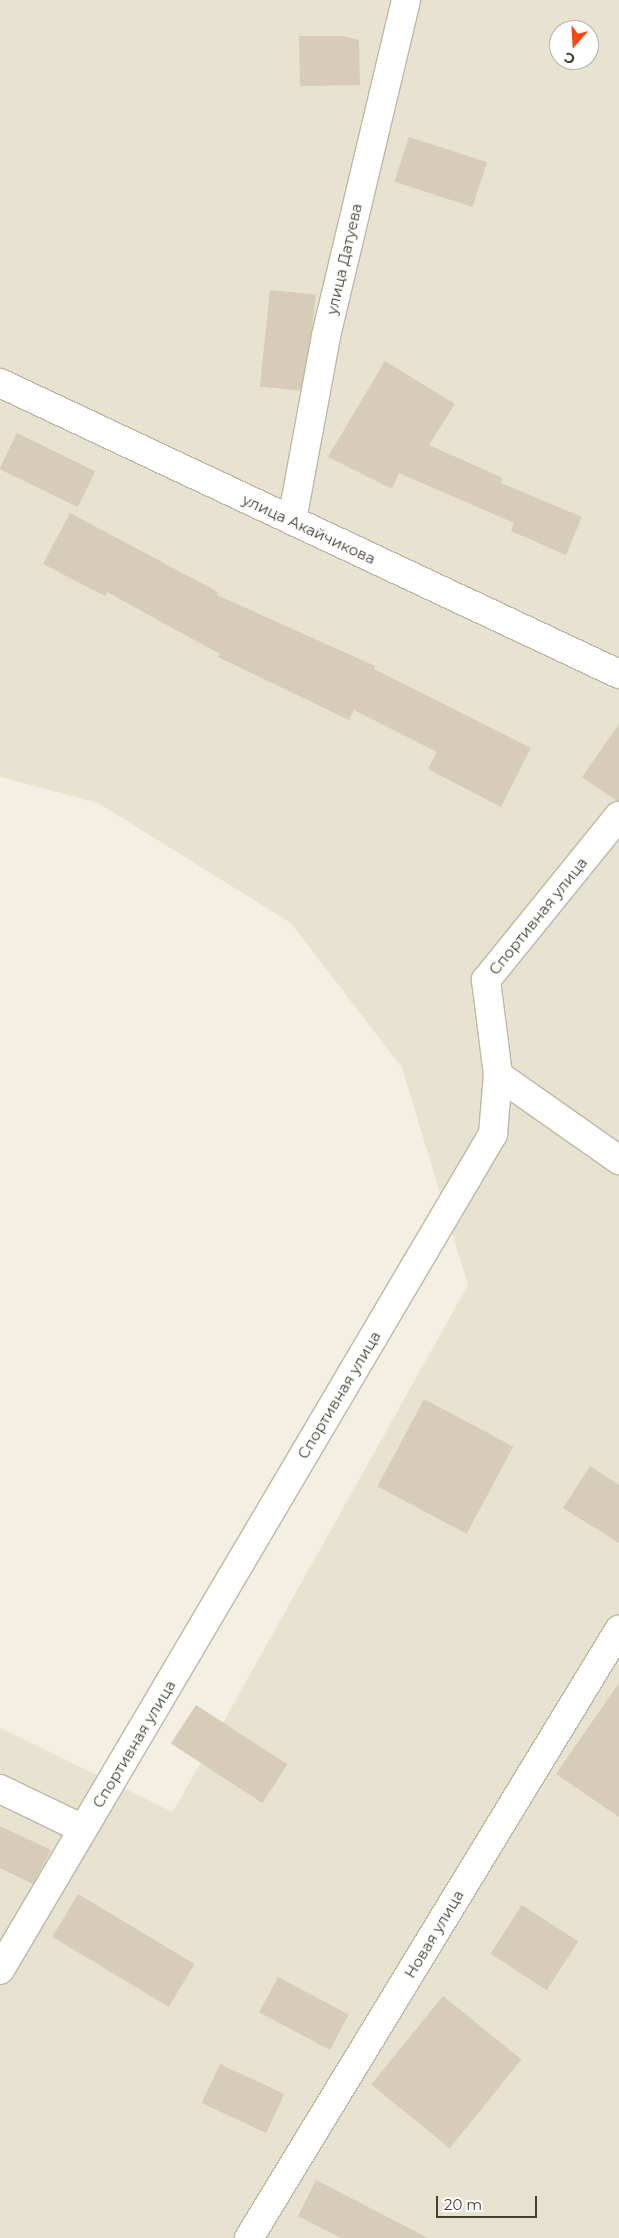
<!DOCTYPE html>
<html>
<head>
<meta charset="utf-8">
<style>
  body { margin:0 }
  #map { position:relative; width:619px; height:2238px; overflow:hidden; background:#f3f0e3; font-family:Montserrat,sans-serif }
  div>[style] { position:absolute }
  .residential>* { inset:0; background:#e8e2d0 }
  .building>* { inset:0; background:#d6ccb7; transform-origin:0 0 }
  .roads { filter:drop-shadow(1px 0 #bfb8a5) drop-shadow(-1px 0 #bfb8a5) drop-shadow(0 1px #bfb8a5) drop-shadow(0 -1px #bfb8a5) }
  .minor>* { height:28px; margin:-14px; padding:0 14px; transform-origin:14px; border-radius:14px; background:#fff }
  span { translate:-50% -50%; white-space:nowrap; text-align:center; line-height:1.15; -webkit-text-stroke:4.5px #fff; paint-order:stroke }
  .street-label { font-size:15px; color:#464033 }
  .north { position:absolute; left:549px; top:20px; width:50px; height:50px; box-sizing:border-box; background:#fff; border:1px solid #b5b3ad; border-radius:50%; rotate:199deg; font-size:14px; font-weight:700; line-height:20px; text-align:center; color:#464033 }
  .north::after { content:''; display:block; margin:auto; width:18px; height:22px; background:#ff450e; clip-path:polygon(50% 0,100% 100%,50% 72%,0 100%) }
  .scale { position:absolute; left:436px; top:2196px; width:101px; height:22px; box-sizing:border-box; border:2px solid #464033; border-top:0; padding-left:6px; font-size:15px; line-height:18px; white-space:nowrap; color:#464033; -webkit-text-stroke:4px #fff; paint-order:stroke }
</style>
</head>
<body>
<div id="map">
  <div class="residential">
    <div style="clip-path:polygon(evenodd,0 0,619px 0,619px 2238px,0 2238px,0 1728px,173px 1812px,468px 1285px,402px 1068px,291px 923px,98px 803px,0 777px,0 0,559px 30px,589px 30px,589px 60px,559px 60px,559px 30px)"></div>
  </div>
  <div class="building">
    <div style="clip-path:polygon(299px 36px,344px 36px,359px 40px,360px 85px,300px 86px)"></div>
    <div style="left:409px;top:137px;width:82px;height:47px;rotate:18deg"></div>
    <div style="left:270px;top:290px;width:46px;height:97px;rotate:6deg"></div>
    <div style="clip-path:polygon(385px 361px,455px 404px,429px 445px,503px 478px,501px 483px,582px 517px,566px 555px,511px 531px,514px 523px,399px 473px,392px 489px,328px 457px)"></div>
    <div style="left:17px;top:433px;width:87px;height:40px;rotate:26deg"></div>
    <div style="clip-path:polygon(70px 513px,218px 592px,217px 595px,375px 666px,374px 669px,531px 748px,501px 807px,428px 769px,437px 752px,354px 710px,349px 720px,218px 657px,220px 654px,107px 592px,105px 596px,43px 564px)"></div>
    <div style="clip-path:polygon(619px 724px,619px 801px,617px 801px,582px 777px)"></div>
    <div style="left:424px;top:1399px;width:101px;height:99px;rotate:28deg"></div>
    <div style="clip-path:polygon(590px 1466px,619px 1485px,619px 1543px,563px 1508px)"></div>
    <div style="clip-path:polygon(619px 1683px,619px 1817px,556px 1774px)"></div>
    <div style="left:196px;top:1705px;width:109px;height:46px;rotate:33deg"></div>
    <div style="clip-path:polygon(0 1826px,51px 1850px,33px 1884px,0 1868px)"></div>
    <div style="left:78px;top:1894px;width:136px;height:50px;rotate:31deg"></div>
    <div style="left:522px;top:1905px;width:67px;height:58px;rotate:33deg"></div>
    <div style="left:278px;top:1977px;width:80px;height:40px;rotate:28deg"></div>
    <div style="left:443px;top:1996px;width:101px;height:114px;rotate:39deg"></div>
    <div style="left:220px;top:2064px;width:71px;height:43px;rotate:25deg"></div>
    <div style="clip-path:polygon(316px 2180px,428px 2238px,341px 2238px,298px 2216px)"></div>
  </div>
  <div class="roads">
    <div class="minor">
      <div style="left:0;top:383px;width:684px;rotate:25.18deg"></div>
      <div style="left:292px;top:520px;width:187px;rotate:-79.5deg"></div>
      <div style="left:326px;top:336px;width:345px;rotate:-76.6deg"></div>
      <div style="left:498px;top:1075px;width:148px;rotate:35.1deg"></div>
      <div style="left:0;top:1789px;width:92px;rotate:25.7deg"></div>
      <div style="left:0;top:1970px;width:971px;rotate:-59.47deg"></div>
      <div style="left:493px;top:1134px;width:59px;rotate:-85.2deg"></div>
      <div style="left:498px;top:1075px;width:96px;rotate:-97.2deg"></div>
      <div style="left:486px;top:980px;width:211px;rotate:-51deg"></div>
      <div style="left:249px;top:2238px;width:712px;rotate:-58.68deg"></div>
    </div>
  </div>
  <div class="street-label">
    <span style="left:344px;top:259px;rotate:-77deg">улица Датуева</span>
    <span style="left:309px;top:529px;rotate:25deg">улица Акайчикова</span>
    <span style="left:538px;top:916px;rotate:-51deg">Спортивная улица</span>
    <span style="left:339px;top:1395px;rotate:-59deg">Спортивная улица</span>
    <span style="left:134px;top:1744px;rotate:-59deg">Спортивная улица</span>
    <span style="left:434px;top:1934px;rotate:-59deg">Новая улица</span>
  </div>
  <div class="north">С</div>
  <div class="scale">20 m</div>
</div>
</body>
</html>
